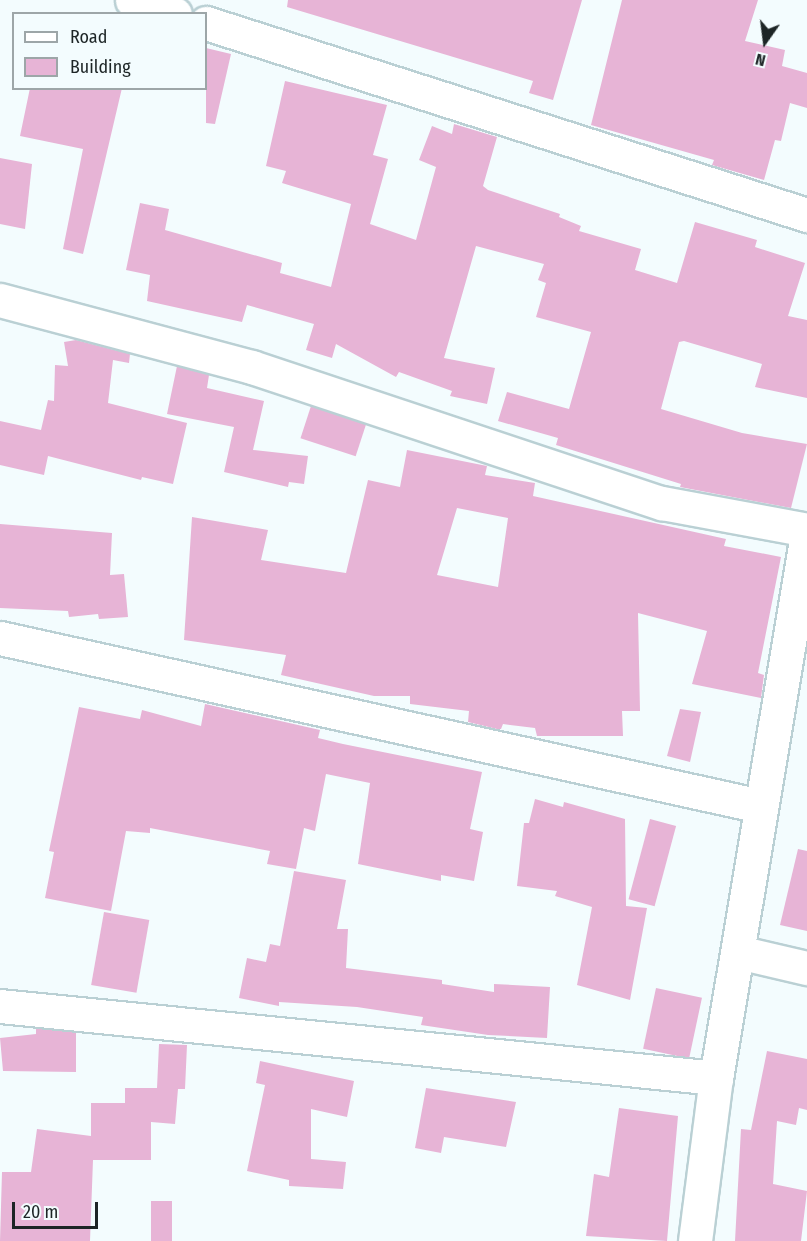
<!DOCTYPE html>
<html>
<head>
<meta charset="utf-8">
<style>
  body { margin:0 }
  #map { position:relative; width:807px; height:1241px; overflow:hidden; background:#f3fcfe; font-family:"Fira Sans Condensed",sans-serif }
  div>[style] { position:absolute }
  .building>* { inset:0; background:#e7b4d6; transform-origin:0 0 }
  .roads { filter:drop-shadow(2px 0 #bad0d4) drop-shadow(-2px 0 #bad0d4) drop-shadow(0 2px #bad0d4) drop-shadow(0 -2px #bad0d4) }
  .minor>* { height:33px; margin:-16.5px; padding:0 16.5px; transform-origin:16.5px; border-radius:16.5px; background:#fff }
  span { translate:-50% -50%; white-space:nowrap; text-align:center; line-height:1.15; -webkit-text-stroke:5px #f3fcfe; paint-order:stroke }
  .legend { position:absolute; left:12px; top:12px; width:195px; height:78px; box-sizing:border-box; background:#f3fcfe; border:2px solid #9da6a8; margin:0; padding:8px 10px; list-style:none; font-size:18px; color:#1d2526 }
  .legend li { display:flex; align-items:center; gap:12px; height:30px }
  .legend b { width:30px; border:2px solid #9da6a8 }
  .north { position:absolute; left:735px; top:12px; width:60px; height:60px; -webkit-text-stroke:4px #f3fcfe; paint-order:stroke; rotate:194deg; font-size:16px; font-weight:700; line-height:24px; text-align:center; color:#1d2526 }
  .north::after { content:''; display:block; margin:auto; width:21px; height:27px; background:#1d2526; clip-path:polygon(50% 0,100% 100%,50% 72%,0 100%) }
  .scale { position:absolute; left:12px; top:1202px; width:86px; height:27px; box-sizing:border-box; border:3px solid #1d2526; border-top:0; padding-left:8px; font-size:18px; line-height:21px; white-space:nowrap; color:#1d2526; -webkit-text-stroke:4px #f3fcfe; paint-order:stroke }
</style>
</head>
<body>
<div id="map">
  <div class="building">
    <div style="clip-path:polygon(288px 0,582px 0,553px 100px,529px 93px,533px 81px,287px 7px)"></div>
    <div style="clip-path:polygon(622px 0,758px 0,745px 41px,785px 50px,782px 66px,807px 73px,807px 108px,790px 103px,781px 141px,775px 140px,764px 180px,712px 165px,714px 160px,591px 125px)"></div>
    <div style="clip-path:polygon(206px 48px,231px 54px,215px 124px,206px 123px)"></div>
    <div style="clip-path:polygon(285px 81px,387px 105px,373px 155px,388px 159px,370px 224px,416px 240px,436px 167px,419px 160px,432px 126px,452px 134px,454px 124px,497px 137px,483px 186px,488px 190px,560px 214px,559px 217px,581px 226px,579px 231px,641px 249px,635px 270px,677px 283px,695px 222px,757px 240px,755px 247px,805px 263px,788px 316px,807px 320px,807px 398px,755px 387px,762px 364px,684px 341px,679px 342px,661px 409px,742px 433px,807px 444px,791px 508px,680px 487px,681px 484px,556px 445px,558px 438px,498px 421px,507px 392px,569px 409px,591px 332px,536px 317px,546px 283px,538px 280px,544px 264px,476px 246px,444px 358px,495px 368px,487px 404px,450px 396px,452px 391px,399px 372px,396px 377px,336px 344px,332px 358px,306px 350px,314px 324px,247px 305px,242px 322px,147px 301px,150px 275px,126px 270px,140px 203px,169px 209px,165px 230px,282px 263px,280px 273px,331px 287px,351px 204px,282px 183px,286px 171px,266px 166px)"></div>
    <div style="clip-path:polygon(30px 88px,122px 88px,83px 254px,63px 249px,83px 149px,20px 136px)"></div>
    <div style="clip-path:polygon(0 158px,32px 164px,25px 229px,0 224px)"></div>
    <div style="clip-path:polygon(76px 340px,130px 354px,129px 363px,113px 360px,108px 403px,187px 423px,173px 484px,142px 477px,141px 480px,48px 456px,44px 475px,0 465px,0 421px,41px 430px,48px 400px,54px 401px,55px 365px,68px 366px,64px 342px)"></div>
    <div style="clip-path:polygon(177px 366px,209px 375px,207px 388px,264px 401px,253px 450px,308px 456px,304px 484px,289px 482px,288px 487px,224px 472px,234px 427px,167px 414px)"></div>
    <div style="left:311px;top:406px;width:58px;height:34px;rotate:18deg"></div>
    <div style="clip-path:polygon(evenodd,407px 450px,487px 466px,485px 475px,535px 483px,533px 496px,726px 539px,724px 546px,781px 557px,758px 673px,764px 675px,761px 698px,692px 684px,707px 631px,638px 613px,640px 711px,622px 711px,623px 736px,537px 736px,535px 728px,503px 724px,501px 729px,497px 729px,468px 722px,469px 711px,410px 704px,410px 696px,374px 696px,281px 675px,286px 655px,184px 640px,192px 517px,268px 530px,261px 560px,346px 573px,368px 480px,400px 487px,407px 450px,457px 508px,508px 518px,498px 587px,437px 575px,457px 508px)"></div>
    <div style="clip-path:polygon(0 524px,112px 533px,110px 575px,124px 574px,128px 617px,99px 619px,98px 614px,69px 617px,68px 611px,0 608px)"></div>
    <div style="clip-path:polygon(205px 704px,320px 730px,318px 738px,343px 744px,482px 772px,470px 829px,483px 832px,474px 881px,441px 875px,441px 881px,358px 864px,370px 783px,326px 774px,315px 831px,304px 828px,296px 869px,267px 864px,270px 851px,150px 828px,150px 833px,126px 831px,111px 911px,45px 898px,54px 852px,49px 851px,79px 707px,140px 719px,142px 710px,201px 726px)"></div>
    <div style="clip-path:polygon(680px 709px,701px 712px,690px 762px,667px 756px)"></div>
    <div style="clip-path:polygon(535px 799px,563px 807px,564px 802px,625px 819px,626px 906px,647px 908px,630px 1000px,577px 985px,592px 907px,555px 896px,557px 891px,517px 886px,524px 823px,529px 823px)"></div>
    <div style="left:650px;top:819px;width:27px;height:83px;rotate:15deg"></div>
    <div style="clip-path:polygon(798px 849px,807px 851px,807px 931px,780px 925px)"></div>
    <div style="clip-path:polygon(294px 871px,346px 880px,337px 929px,348px 929px,346px 968px,442px 980px,442px 984px,494px 992px,494px 984px,550px 987px,547px 1038px,488px 1035px,421px 1025px,423px 1017px,357px 1007px,279px 1002px,279px 1006px,239px 998px,247px 958px,266px 962px,270px 944px,280px 946px)"></div>
    <div style="left:104px;top:912px;width:46px;height:74px;rotate:10deg"></div>
    <div style="left:656px;top:988px;width:47px;height:62px;rotate:12deg"></div>
    <div style="clip-path:polygon(36px 1028px,76px 1032px,76px 1072px,3px 1071px,0 1038px,36px 1034px)"></div>
    <div style="clip-path:polygon(159px 1044px,187px 1045px,185px 1089px,178px 1089px,175px 1124px,151px 1122px,151px 1160px,93px 1160px,90px 1241px,0 1241px,2px 1172px,31px 1172px,37px 1129px,91px 1136px,91px 1103px,125px 1103px,125px 1088px,157px 1088px)"></div>
    <div style="clip-path:polygon(767px 1051px,807px 1059px,807px 1110px,799px 1108px,796px 1125px,777px 1121px,773px 1184px,807px 1191px,801px 1241px,735px 1241px,741px 1129px,751px 1130px)"></div>
    <div style="clip-path:polygon(260px 1061px,354px 1081px,347px 1117px,311px 1109px,311px 1159px,346px 1162px,343px 1189px,289px 1186px,289px 1180px,247px 1171px,265px 1085px,256px 1083px)"></div>
    <div style="clip-path:polygon(426px 1088px,516px 1102px,506px 1147px,444px 1137px,441px 1153px,415px 1148px)"></div>
    <div style="clip-path:polygon(619px 1108px,678px 1116px,667px 1241px,586px 1236px,594px 1174px,609px 1177px)"></div>
    <div style="left:151px;top:1201px;width:21px;height:40px"></div>
  </div>
  <div class="roads">
    <div class="minor">
      <div style="left:132px;top:0;width:45px;rotate:18deg"></div>
      <div style="left:206px;top:23px;width:631px;rotate:17.72deg"></div>
      <div style="left:0;top:300px;width:261px;rotate:14.9deg"></div>
      <div style="left:252px;top:367px;width:432px;rotate:18.4deg"></div>
      <div style="left:662px;top:503px;width:147px;rotate:10.5deg"></div>
      <div style="left:0;top:638px;width:778px;rotate:12.46deg"></div>
      <div style="left:738px;top:952px;width:71px;rotate:13.1deg"></div>
      <div style="left:0;top:1006px;width:720px;rotate:5.74deg"></div>
      <div style="left:695px;top:1241px;width:164px;rotate:-82.7deg"></div>
      <div style="left:716px;top:1078px;width:552px;rotate:-80.5deg"></div>
    </div>
  </div>
  <ul class="legend">
  <li><b style="height:8px;background:#fff"></b>Road</li>
  <li><b style="height:16px;background:#e7b4d6"></b>Building</li>
  </ul>
  <div class="north">N</div>
  <div class="scale">20 m</div>
</div>
</body>
</html>
